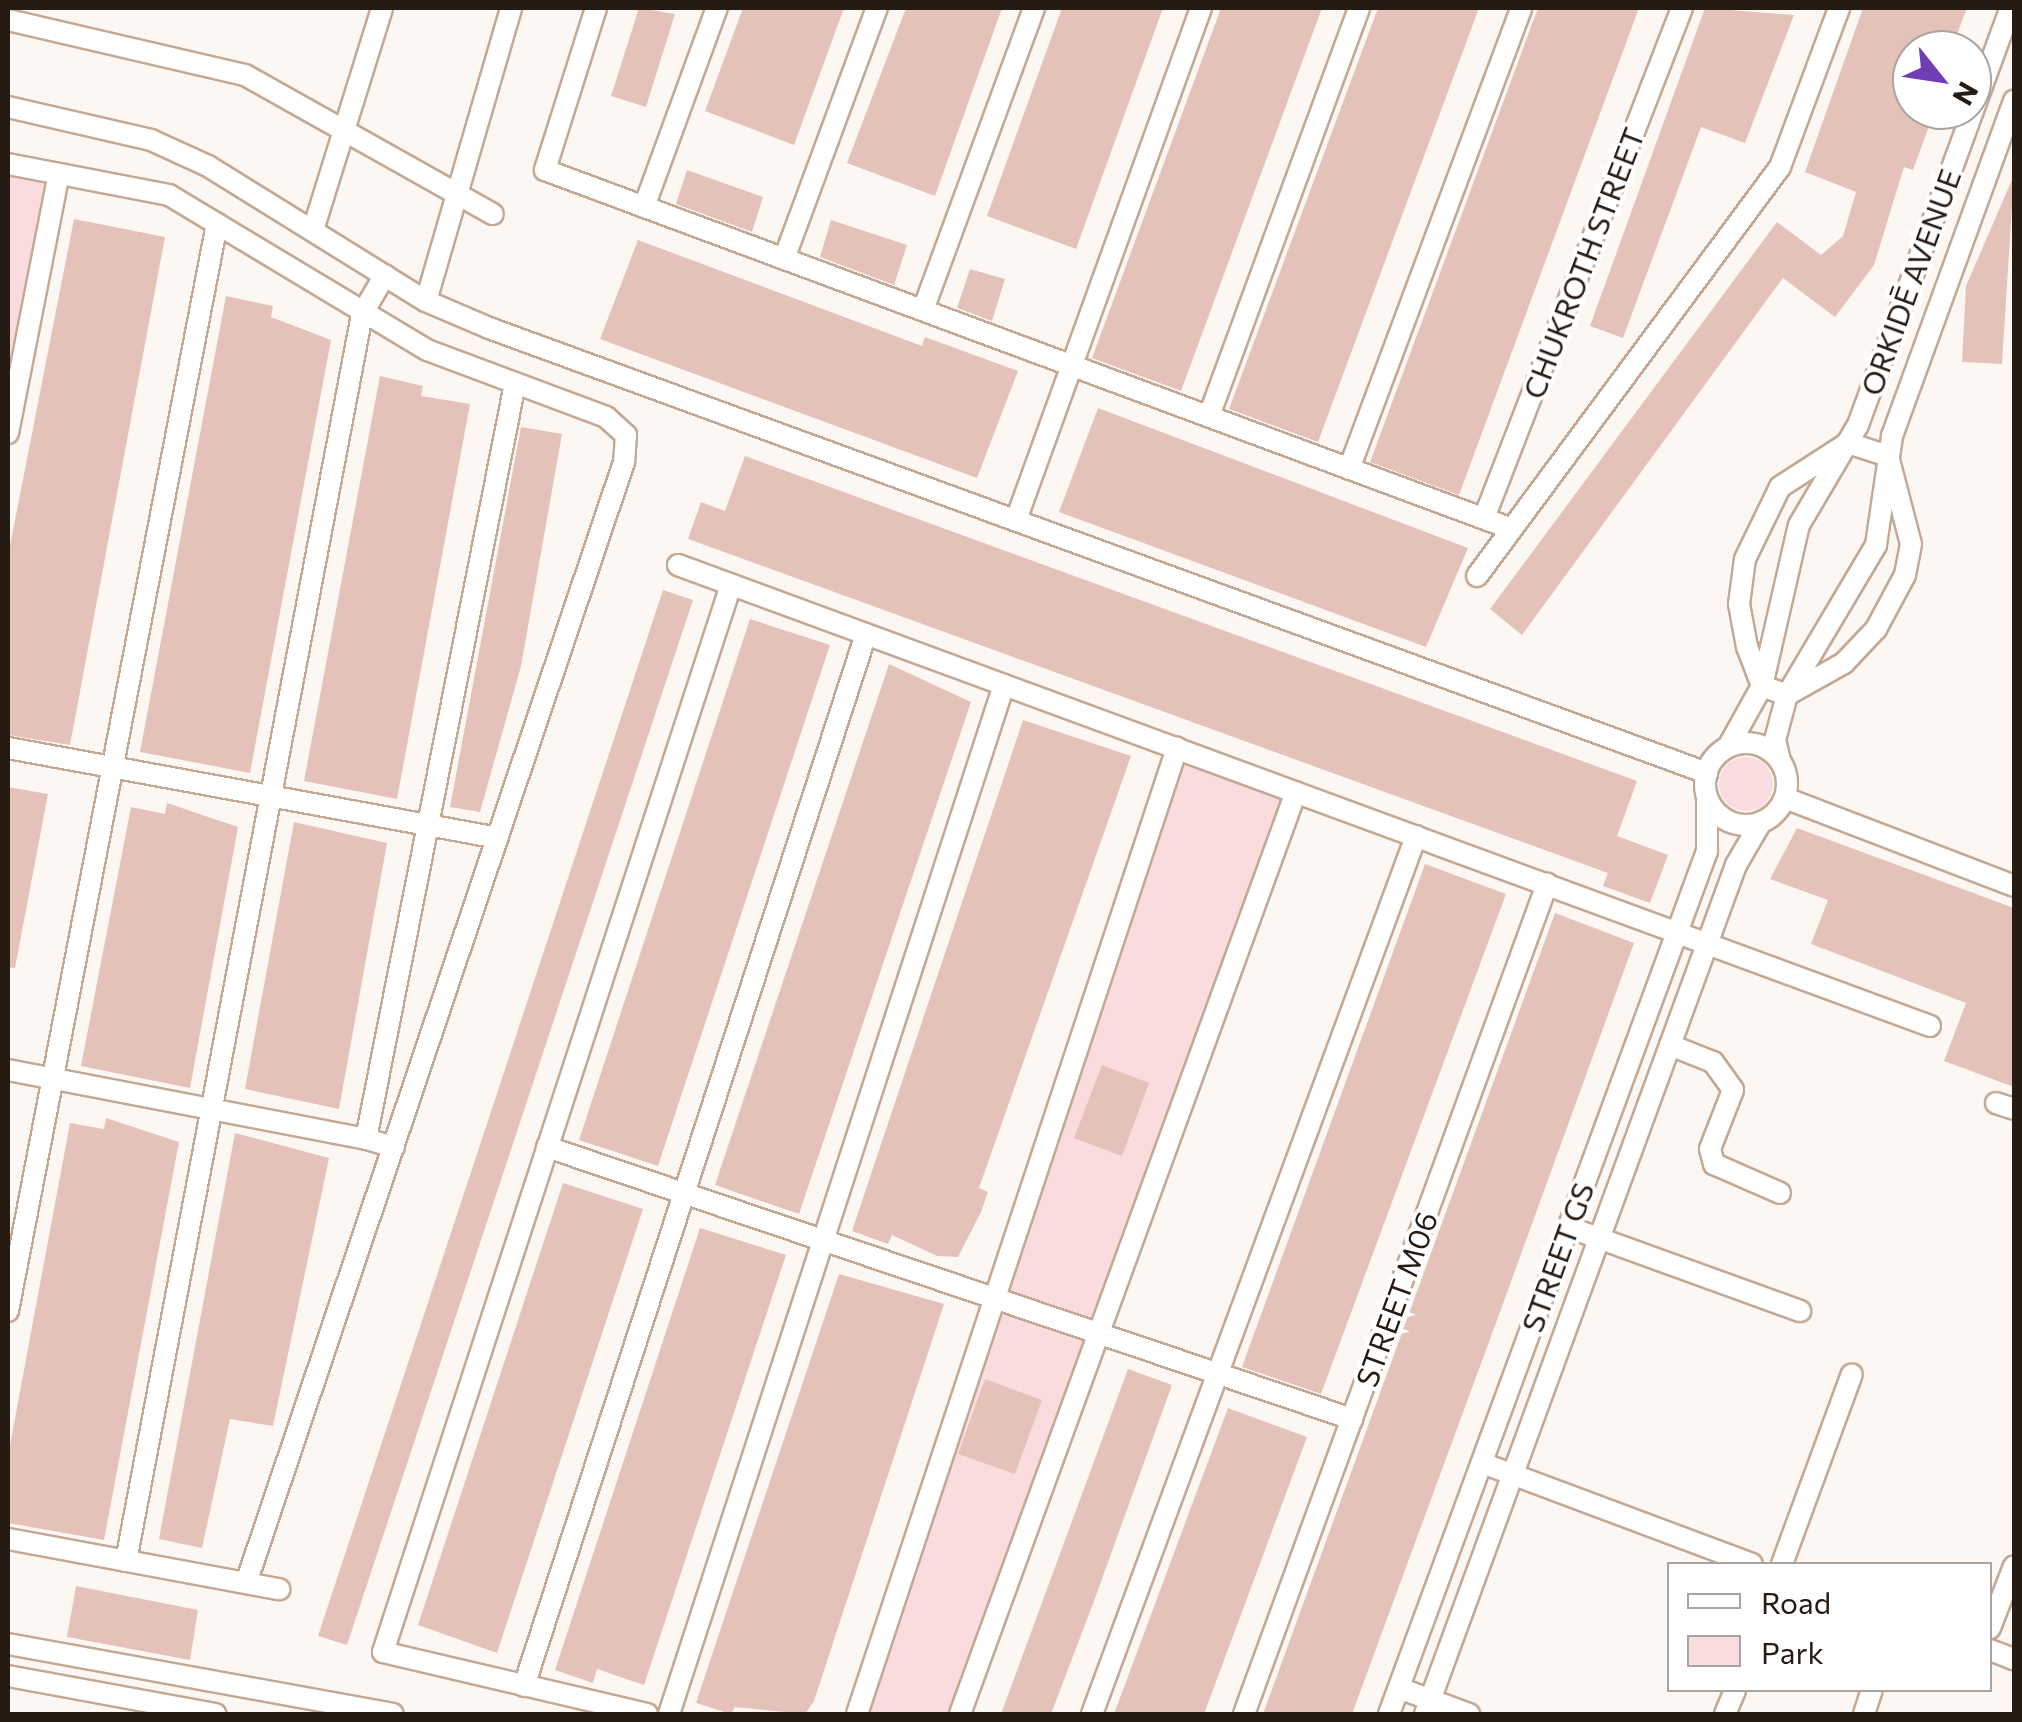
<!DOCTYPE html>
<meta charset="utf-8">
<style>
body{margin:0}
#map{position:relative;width:2022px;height:1722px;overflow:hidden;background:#fdf7f3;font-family:Commissioner,sans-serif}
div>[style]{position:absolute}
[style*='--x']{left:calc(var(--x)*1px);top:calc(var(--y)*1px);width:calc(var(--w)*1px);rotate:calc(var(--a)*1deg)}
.green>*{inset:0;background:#fadcdf}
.round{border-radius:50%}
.building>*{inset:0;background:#e5c2b9}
.roads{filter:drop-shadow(2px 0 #c3a994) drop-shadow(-2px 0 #c3a994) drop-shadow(0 2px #c3a994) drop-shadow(0 -2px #c3a994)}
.minor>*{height:20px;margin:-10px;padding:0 10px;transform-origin:10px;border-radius:10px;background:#fff}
.minor>.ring{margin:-10px;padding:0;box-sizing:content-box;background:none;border:20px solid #fff;border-radius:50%}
span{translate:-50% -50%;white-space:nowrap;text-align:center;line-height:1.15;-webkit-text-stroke:8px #fff;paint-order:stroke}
.street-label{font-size:30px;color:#251b13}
.frame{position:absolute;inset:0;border:10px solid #251b13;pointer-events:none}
.legend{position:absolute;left:1667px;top:1562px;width:325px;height:130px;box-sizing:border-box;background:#fff;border:2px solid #a8a4a1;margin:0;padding:12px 18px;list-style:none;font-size:30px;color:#251b13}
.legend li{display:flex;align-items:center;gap:20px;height:50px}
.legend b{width:50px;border:2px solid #a8a4a1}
.north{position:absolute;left:1892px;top:30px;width:100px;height:100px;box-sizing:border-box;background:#fff;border:2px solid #a8a4a1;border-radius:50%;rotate:120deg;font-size:28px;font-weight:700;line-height:40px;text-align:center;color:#251b13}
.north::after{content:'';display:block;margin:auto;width:35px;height:45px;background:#6f3eb5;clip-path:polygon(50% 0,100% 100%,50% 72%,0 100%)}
</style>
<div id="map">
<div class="green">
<div style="clip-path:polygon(8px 164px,59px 174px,8px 433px)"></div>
<div style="clip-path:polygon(1177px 748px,1296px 792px,960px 1714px,857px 1714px)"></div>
<div class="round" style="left:1719px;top:757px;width:54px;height:54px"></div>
</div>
<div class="building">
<div style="clip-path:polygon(639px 8px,675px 14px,646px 107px,611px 96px)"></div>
<div style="clip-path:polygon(743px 8px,844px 8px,794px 145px,705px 111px)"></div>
<div style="clip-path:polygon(906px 8px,1002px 8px,935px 196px,847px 163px)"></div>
<div style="clip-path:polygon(1062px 8px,1163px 8px,1076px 249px,987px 216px)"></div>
<div style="clip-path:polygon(1221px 8px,1322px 8px,1181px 391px,1092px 358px)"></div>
<div style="clip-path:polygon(1378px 8px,1479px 8px,1318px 442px,1229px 409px)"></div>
<div style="clip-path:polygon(1538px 8px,1639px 8px,1459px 495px,1370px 462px)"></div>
<div style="clip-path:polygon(1705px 8px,1794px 15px,1745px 143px,1701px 127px,1623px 338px,1590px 326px)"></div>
<div style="clip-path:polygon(1863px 8px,1967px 8px,1951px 50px,1912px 50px,1912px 110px,1935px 110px,1913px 170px,1904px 167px,1874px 265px,1835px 317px,1783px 278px,1522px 635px,1490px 609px,1777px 222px,1821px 255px,1843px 236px,1856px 192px,1805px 172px)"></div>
<div style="clip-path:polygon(687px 170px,763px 197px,752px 232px,676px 204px)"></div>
<div style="clip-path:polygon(2014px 175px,2002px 364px,1962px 362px,1966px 286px)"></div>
<div style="clip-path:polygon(74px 219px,165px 237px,70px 745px,8px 735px,8px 556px)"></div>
<div style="clip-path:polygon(831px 220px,907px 245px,894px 285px,820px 257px)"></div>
<div style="clip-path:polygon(638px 240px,922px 346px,925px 337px,1018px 371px,977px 478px,600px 339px)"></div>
<div style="clip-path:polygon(970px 269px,1005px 279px,992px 321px,957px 308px)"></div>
<div style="clip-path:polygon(226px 296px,273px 306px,271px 317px,331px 340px,250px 773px,140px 752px)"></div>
<div style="clip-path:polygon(380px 376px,423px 386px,421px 396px,470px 404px,397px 799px,304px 781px)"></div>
<div style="clip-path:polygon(1098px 408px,1468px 548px,1426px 647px,1059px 512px)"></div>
<div style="clip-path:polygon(521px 427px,562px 434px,521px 666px,480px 812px,450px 807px)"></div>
<div style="clip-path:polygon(745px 456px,1637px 781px,1617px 836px,1668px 855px,1650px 903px,1603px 886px,1608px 873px,688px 539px,701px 502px,725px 511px)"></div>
<div style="clip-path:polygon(663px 590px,693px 600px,347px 1645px,318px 1636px)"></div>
<div style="clip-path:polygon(750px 619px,830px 645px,658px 1166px,579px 1140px)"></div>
<div style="clip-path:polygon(889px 664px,971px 702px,799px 1214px,715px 1185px)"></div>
<div style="clip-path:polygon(1023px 720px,1131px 756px,979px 1188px,988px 1192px,981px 1212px,958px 1257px,937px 1256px,892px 1235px,888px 1244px,852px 1231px)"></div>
<div style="clip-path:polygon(8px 787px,48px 794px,15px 968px,8px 967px)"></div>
<div style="clip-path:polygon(167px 803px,238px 827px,190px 1088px,81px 1066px,131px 807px,165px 814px)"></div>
<div style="clip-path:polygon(294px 822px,387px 843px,339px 1109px,245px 1089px)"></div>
<div style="clip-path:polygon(1797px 828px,2014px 908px,2014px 1087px,1944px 1061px,1966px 1003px,1811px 944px,1828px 900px,1770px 879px)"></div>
<div style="clip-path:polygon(1425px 864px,1506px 894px,1321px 1394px,1242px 1367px)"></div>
<div style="clip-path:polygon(1555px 913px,1634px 943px,1500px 1312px,1352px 1714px,1263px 1714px)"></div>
<div style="clip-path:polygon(1102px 1065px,1149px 1083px,1122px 1156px,1074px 1138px)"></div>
<div style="clip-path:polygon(106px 1118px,179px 1142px,104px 1540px,8px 1523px,8px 1456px,70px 1123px,104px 1129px)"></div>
<div style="clip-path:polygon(235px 1133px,329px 1158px,273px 1426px,230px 1419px,202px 1548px,159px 1539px)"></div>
<div style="clip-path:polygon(563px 1183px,643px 1209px,497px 1653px,418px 1625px)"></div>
<div style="clip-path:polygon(700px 1228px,786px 1255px,644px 1685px,597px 1669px,593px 1683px,555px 1670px)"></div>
<div style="clip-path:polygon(839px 1274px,944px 1304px,814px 1701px,805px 1714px,735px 1707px,731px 1714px,696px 1703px)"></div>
<div style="clip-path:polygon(1128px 1369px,1172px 1385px,1094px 1601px,1051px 1714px,1001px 1714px)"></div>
<div style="clip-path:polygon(985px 1379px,1042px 1400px,1015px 1474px,958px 1454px)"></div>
<div style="clip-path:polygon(1228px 1408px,1307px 1437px,1204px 1714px,1114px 1714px)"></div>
<div style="clip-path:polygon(76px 1586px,198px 1610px,190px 1660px,67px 1637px)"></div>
</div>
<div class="roads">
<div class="minor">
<div style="--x:596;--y:8;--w:170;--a:107.5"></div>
<div style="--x:545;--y:170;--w:1031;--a:20.37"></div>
<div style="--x:8;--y:20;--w:243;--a:13.1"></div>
<div style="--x:245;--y:75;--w:284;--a:29.3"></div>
<div style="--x:8;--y:107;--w:147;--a:13"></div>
<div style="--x:151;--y:140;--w:63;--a:24.5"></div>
<div style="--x:208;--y:166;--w:256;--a:31.8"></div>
<div style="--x:426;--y:301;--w:69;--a:23.2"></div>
<div style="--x:489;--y:328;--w:1297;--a:20.07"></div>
<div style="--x:8;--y:164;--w:164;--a:10.9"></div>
<div style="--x:169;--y:195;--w:301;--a:31"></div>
<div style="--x:427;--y:350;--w:191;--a:20.5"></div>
<div style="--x:606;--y:417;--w:27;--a:42"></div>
<div style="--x:626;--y:435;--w:27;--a:94"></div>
<div style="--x:624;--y:462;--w:1183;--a:108.63"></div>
<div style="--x:644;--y:207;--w:212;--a:-69.9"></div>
<div style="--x:313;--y:230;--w:232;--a:-72.7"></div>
<div style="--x:784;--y:259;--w:268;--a:-69.7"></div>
<div style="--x:426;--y:301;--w:305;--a:-73.8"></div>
<div style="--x:923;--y:310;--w:322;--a:-69.8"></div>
<div style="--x:1209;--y:416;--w:435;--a:-69.8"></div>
<div style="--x:8;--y:433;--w:264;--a:-78.9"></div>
<div style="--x:1848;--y:443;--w:42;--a:18"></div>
<div style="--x:1888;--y:456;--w:91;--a:75.4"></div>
<div style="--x:1911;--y:544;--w:32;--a:101"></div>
<div style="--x:1905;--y:575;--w:61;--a:118.2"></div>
<div style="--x:1876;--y:629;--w:47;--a:133.3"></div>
<div style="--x:1844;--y:663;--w:65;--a:150.7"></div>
<div style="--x:1787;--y:695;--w:27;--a:-160"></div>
<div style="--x:1762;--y:686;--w:42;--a:-111"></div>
<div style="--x:1747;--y:647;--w:44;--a:-100.5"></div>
<div style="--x:1739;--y:604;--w:45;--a:-82.4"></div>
<div style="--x:1745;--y:559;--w:80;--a:-64.1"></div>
<div style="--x:1780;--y:487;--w:81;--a:-32.9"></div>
<div style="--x:1349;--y:469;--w:492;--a:-69.5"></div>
<div style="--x:1484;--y:518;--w:547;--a:-68.78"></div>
<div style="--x:1016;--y:520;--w:544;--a:-70.13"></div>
<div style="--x:678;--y:565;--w:1334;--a:20.21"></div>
<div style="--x:1477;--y:576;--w:509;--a:-53.47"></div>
<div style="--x:1780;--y:167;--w:170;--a:-69.6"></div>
<div class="ring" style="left:1705px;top:743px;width:62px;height:62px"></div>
<div style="--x:1728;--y:747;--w:70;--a:-60.9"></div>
<div style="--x:1762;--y:686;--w:165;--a:-77.1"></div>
<div style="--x:1799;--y:525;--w:116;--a:-59.5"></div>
<div style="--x:1858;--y:425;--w:444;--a:-69.9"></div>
<div style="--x:8;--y:748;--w:498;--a:10.4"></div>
<div style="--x:1780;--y:761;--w:22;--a:-103"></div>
<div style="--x:1775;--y:740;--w:47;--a:-75.1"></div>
<div style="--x:1787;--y:695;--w:174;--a:-59.3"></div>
<div style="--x:1876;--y:545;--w:110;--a:-81.6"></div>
<div style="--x:1892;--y:436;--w:357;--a:-70"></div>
<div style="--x:1785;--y:798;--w:245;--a:21"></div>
<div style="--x:1670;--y:1045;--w:46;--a:21.6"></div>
<div style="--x:1713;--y:1062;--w:34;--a:54"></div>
<div style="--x:1733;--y:1090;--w:63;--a:111.3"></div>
<div style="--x:1710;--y:1149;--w:16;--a:75"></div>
<div style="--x:1714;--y:1164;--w:72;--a:23.7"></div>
<div style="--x:8;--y:1070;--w:365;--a:10.9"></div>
<div style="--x:1996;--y:1103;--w:19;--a:18"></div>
<div style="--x:394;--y:1147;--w:29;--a:-164"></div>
<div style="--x:366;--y:1139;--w:770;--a:-78.84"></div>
<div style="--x:547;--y:1147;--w:850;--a:18.67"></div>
<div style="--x:1568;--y:1227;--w:247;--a:19.9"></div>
<div style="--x:8;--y:1311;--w:1107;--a:-79.12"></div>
<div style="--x:1482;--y:1463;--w:288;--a:20.5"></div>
<div style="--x:8;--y:1539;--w:276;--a:10.5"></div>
<div style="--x:126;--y:1561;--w:1269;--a:-79.28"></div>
<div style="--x:362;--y:314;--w:45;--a:-59.5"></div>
<div style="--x:1782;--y:1564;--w:202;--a:-69.8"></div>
<div style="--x:1990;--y:1628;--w:66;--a:-68.8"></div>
<div style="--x:8;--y:1644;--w:391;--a:10.3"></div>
<div style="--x:1990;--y:1650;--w:26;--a:21"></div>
<div style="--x:8;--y:1676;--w:211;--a:10.4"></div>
<div style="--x:524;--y:1686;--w:1106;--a:-71.99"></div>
<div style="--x:1399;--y:1688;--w:75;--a:20.4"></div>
<div style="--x:647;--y:1714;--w:271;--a:-166.8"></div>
<div style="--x:383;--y:1652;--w:1122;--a:-71.94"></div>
<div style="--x:669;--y:1714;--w:1082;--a:-71.97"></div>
<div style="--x:857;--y:1714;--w:1018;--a:-71.67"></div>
<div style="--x:960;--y:1714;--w:981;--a:-69.98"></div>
<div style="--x:1092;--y:1714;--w:936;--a:-69.74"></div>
<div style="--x:1244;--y:1714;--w:884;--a:-69.94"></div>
<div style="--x:1389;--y:1714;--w:920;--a:-69.77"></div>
<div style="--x:1707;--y:851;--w:54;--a:-90"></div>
<div style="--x:1425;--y:1714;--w:904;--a:-69.88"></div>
<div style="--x:1736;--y:865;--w:50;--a:-59.8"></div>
<div style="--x:1725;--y:1714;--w:26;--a:-67"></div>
<div style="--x:1864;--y:1714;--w:25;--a:-72"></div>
</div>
</div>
<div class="street-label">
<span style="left:1583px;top:263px;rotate:-69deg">CHUKROTH STREET</span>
<span style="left:1910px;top:282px;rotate:-70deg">ORKIDĒ AVENUE</span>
<span style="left:1557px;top:1257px;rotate:-70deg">STREET GS</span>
<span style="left:1396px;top:1299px;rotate:-70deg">STREET M06</span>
</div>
<div class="frame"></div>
<ul class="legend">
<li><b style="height:12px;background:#fff"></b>Road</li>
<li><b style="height:28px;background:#fadcdf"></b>Park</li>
</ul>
<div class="north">N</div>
</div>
